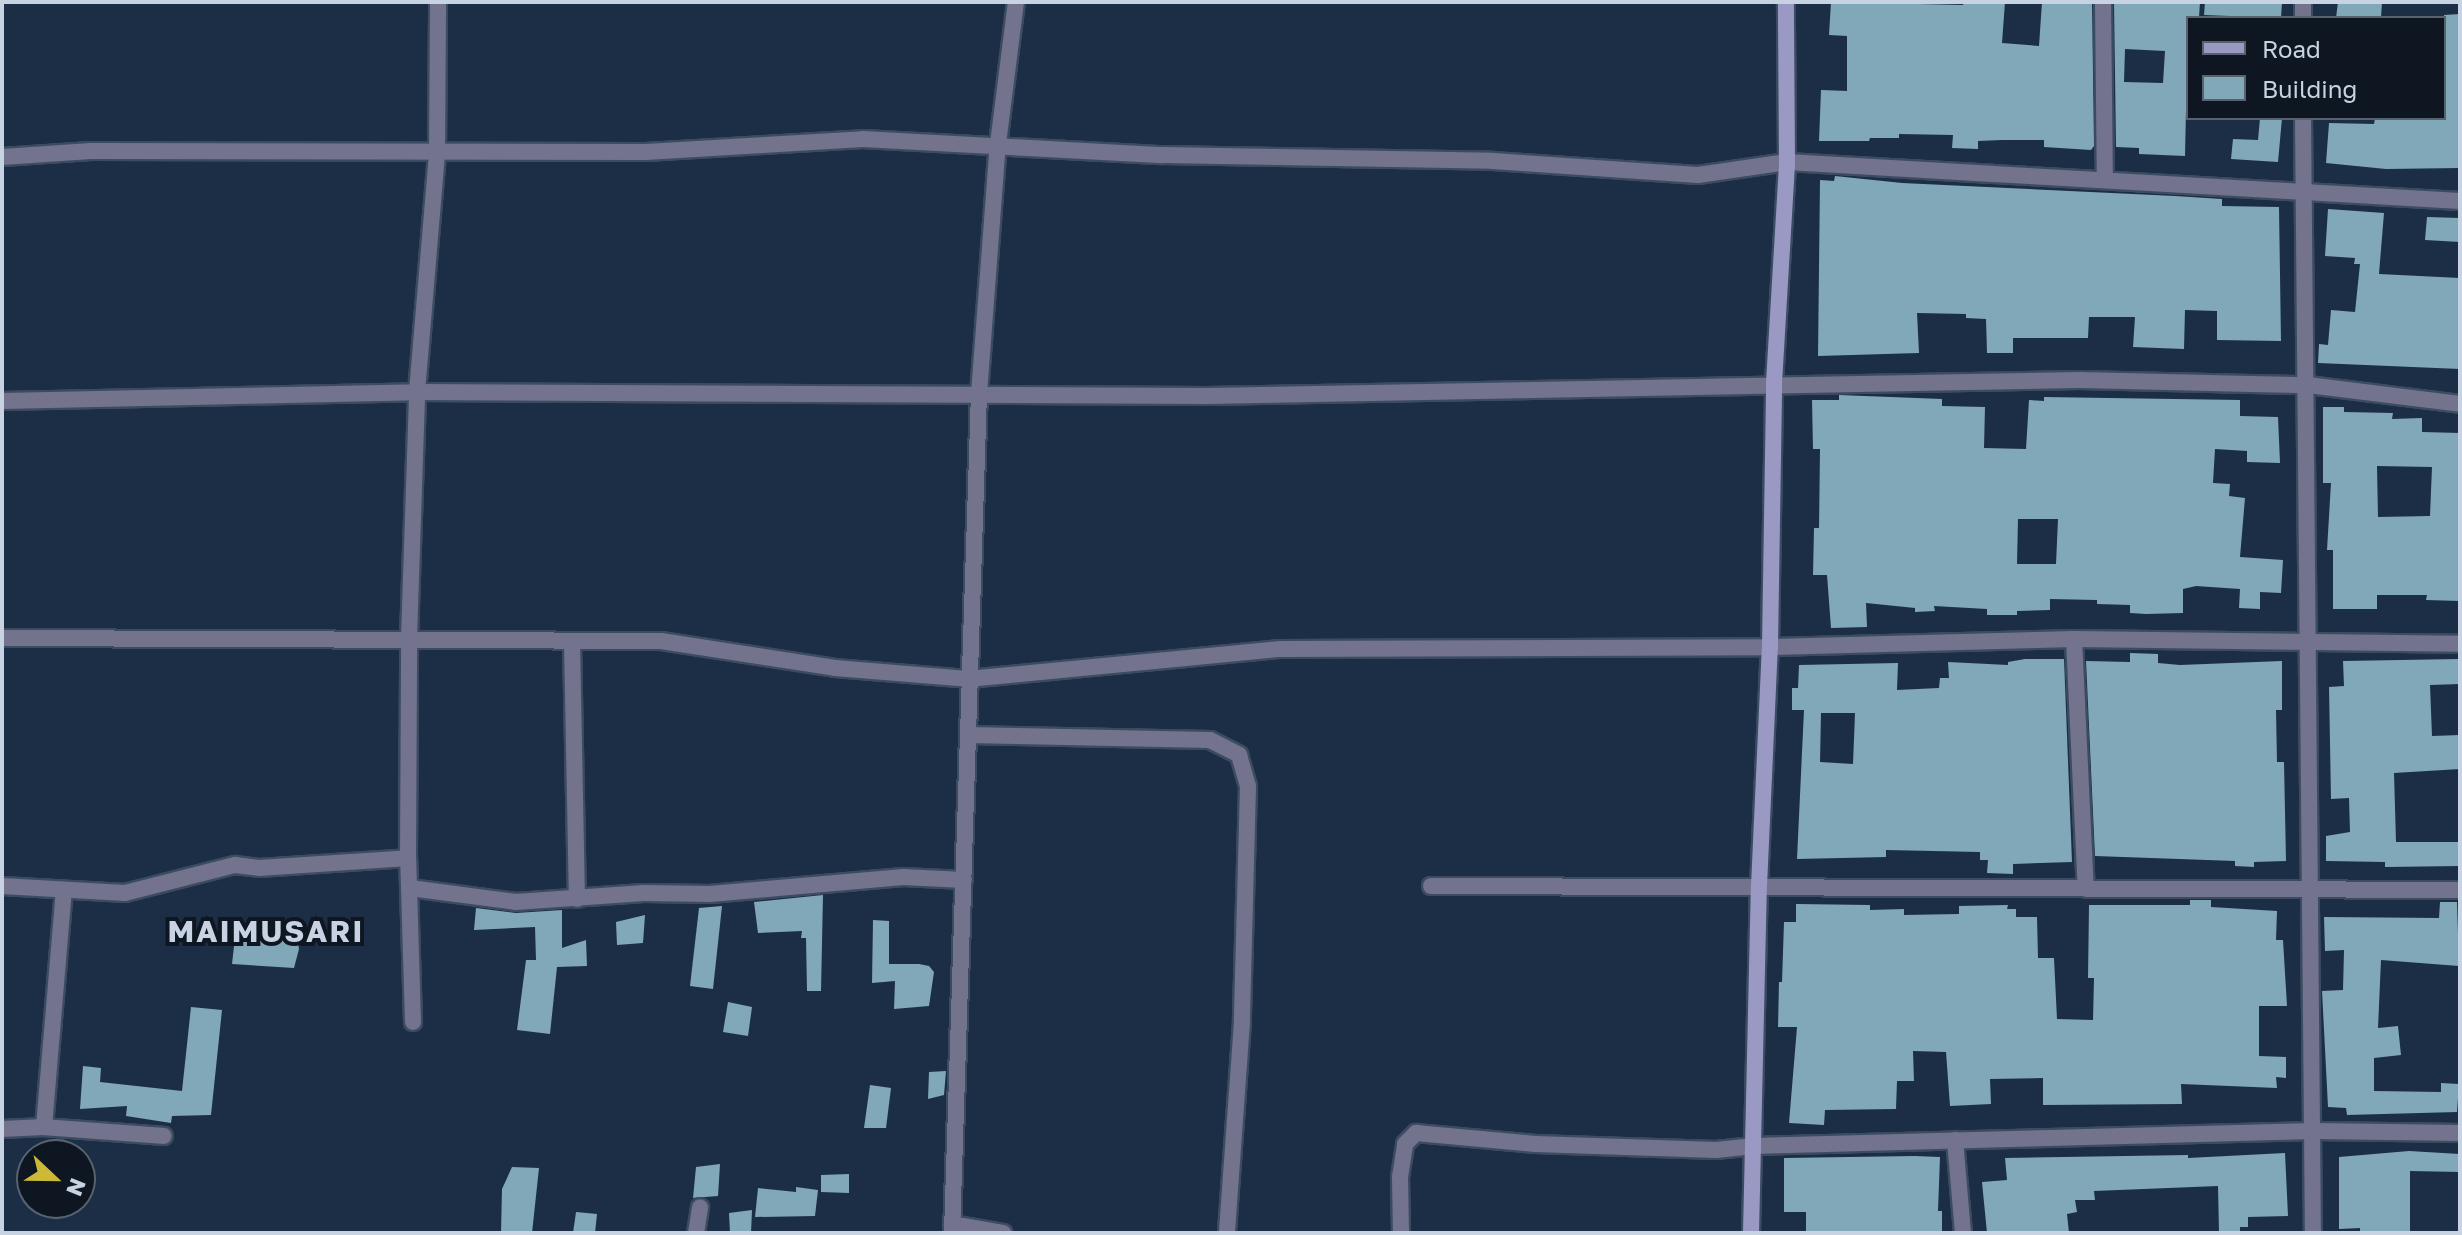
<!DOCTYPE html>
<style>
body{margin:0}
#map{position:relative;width:2462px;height:1235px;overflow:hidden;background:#1c2e45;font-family:"Golos Text",sans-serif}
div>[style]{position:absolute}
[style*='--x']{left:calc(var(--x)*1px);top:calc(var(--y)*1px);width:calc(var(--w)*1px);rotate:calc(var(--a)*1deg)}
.building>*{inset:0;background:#80a8b8}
.roads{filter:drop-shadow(2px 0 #3b4c61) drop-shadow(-2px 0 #3b4c61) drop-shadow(0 2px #3b4c61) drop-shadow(0 -2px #3b4c61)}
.street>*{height:16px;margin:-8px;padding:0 8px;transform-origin:8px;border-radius:8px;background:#73738d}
.secondary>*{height:16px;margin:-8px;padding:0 8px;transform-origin:8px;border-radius:8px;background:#9a99c4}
span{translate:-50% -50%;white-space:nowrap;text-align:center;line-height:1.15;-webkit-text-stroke:8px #0e1621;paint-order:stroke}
.district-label{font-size:30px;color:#c7d3e2;font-weight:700;letter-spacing:2px}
.frame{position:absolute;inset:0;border:4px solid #c7d3e2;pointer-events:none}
.legend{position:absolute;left:2186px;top:16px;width:260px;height:104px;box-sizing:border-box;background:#0e1621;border:2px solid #58626e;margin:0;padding:10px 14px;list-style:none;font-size:24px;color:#c7d3e2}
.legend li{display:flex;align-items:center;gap:16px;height:40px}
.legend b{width:40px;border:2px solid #58626e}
.north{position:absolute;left:16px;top:1139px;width:80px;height:80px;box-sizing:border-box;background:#0e1621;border:2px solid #58626e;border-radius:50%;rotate:112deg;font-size:22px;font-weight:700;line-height:32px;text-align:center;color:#c7d3e2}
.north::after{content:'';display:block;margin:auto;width:28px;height:36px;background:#cdb938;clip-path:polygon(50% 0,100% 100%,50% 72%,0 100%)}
</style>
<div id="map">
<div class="building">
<div style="clip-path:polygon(1831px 2px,1963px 5px,1964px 2px,2005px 2px,2002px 43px,2039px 46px,2042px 2px,2092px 2px,2094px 146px,2091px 150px,2044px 147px,2044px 140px,2002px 140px,1978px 141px,1978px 149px,1952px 148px,1953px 135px,1899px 134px,1899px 138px,1870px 138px,1869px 141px,1819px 141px,1821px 90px,1847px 91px,1847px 36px,1829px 35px)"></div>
<div style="clip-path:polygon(evenodd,2114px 2px,2200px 2px,2199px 18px,2188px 18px,2185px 156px,2139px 154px,2139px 148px,2116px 147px,2114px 2px,2125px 49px,2165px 51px,2163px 83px,2124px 82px,2125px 49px)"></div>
<div style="clip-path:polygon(2205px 2px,2282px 2px,2281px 18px,2204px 15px)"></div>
<div style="clip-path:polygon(2338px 2px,2382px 2px,2381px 18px,2336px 18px)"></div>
<div style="clip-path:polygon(2460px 14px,2460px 168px,2386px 169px,2326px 163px,2329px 123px,2374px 124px,2375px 118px,2444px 118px,2444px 15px)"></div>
<div style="clip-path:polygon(2260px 118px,2282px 118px,2278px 162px,2231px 159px,2233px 139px,2258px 140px)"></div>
<div style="clip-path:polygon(1835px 176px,1902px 183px,2175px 196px,2222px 199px,2222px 206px,2279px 207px,2281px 341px,2217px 340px,2217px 311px,2185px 310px,2184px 349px,2133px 347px,2135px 317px,2089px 317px,2088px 338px,2013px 338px,2013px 353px,1987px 353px,1986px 319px,1966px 318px,1966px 314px,1917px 313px,1919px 353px,1818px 356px,1820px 180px,1834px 181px)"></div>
<div style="clip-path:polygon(2328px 209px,2384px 213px,2379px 274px,2460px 278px,2460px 369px,2318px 363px,2319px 344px,2328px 345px,2331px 310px,2355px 312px,2360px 264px,2354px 264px,2355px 258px,2325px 256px)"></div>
<div style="clip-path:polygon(2427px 217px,2460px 218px,2460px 242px,2425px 240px)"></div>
<div style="clip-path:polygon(evenodd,1839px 395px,1942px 399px,1942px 406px,1985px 407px,1984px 448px,2026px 449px,2029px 400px,2044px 401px,2044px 397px,2240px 400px,2240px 416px,2278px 417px,2280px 463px,2247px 462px,2247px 451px,2215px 449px,2213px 483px,2230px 484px,2229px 496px,2245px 498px,2240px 557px,2283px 560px,2281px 593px,2260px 592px,2260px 609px,2239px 608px,2240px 589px,2196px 586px,2183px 589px,2183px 613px,2146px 614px,2130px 613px,2130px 605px,2097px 604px,2097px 600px,2050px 599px,2050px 610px,2017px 611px,2017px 615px,1987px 615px,1987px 609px,1934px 606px,1935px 611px,1915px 612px,1915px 608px,1866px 603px,1867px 627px,1831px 628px,1827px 575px,1813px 575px,1814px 528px,1819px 528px,1820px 449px,1813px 449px,1812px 400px,1839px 400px,1839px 395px,2018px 519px,2058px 519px,2056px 564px,2017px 564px,2018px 519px)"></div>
<div style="clip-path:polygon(evenodd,2323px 407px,2344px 407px,2344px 412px,2393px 413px,2392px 419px,2422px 418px,2422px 432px,2460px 433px,2460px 601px,2426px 600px,2427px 595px,2377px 595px,2377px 609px,2333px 609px,2333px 550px,2327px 550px,2331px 483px,2323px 483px,2323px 407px,2377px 466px,2432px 467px,2430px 516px,2378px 517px,2377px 466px)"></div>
<div style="clip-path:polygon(2130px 653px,2158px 654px,2158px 663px,2180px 665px,2282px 661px,2282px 710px,2276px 710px,2277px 762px,2284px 762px,2286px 861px,2254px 862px,2254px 867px,2235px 866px,2235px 861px,2095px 856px,2086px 661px,2130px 662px)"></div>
<div style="clip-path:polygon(evenodd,2025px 659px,2064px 659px,2072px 862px,2013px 864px,2013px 874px,1987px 873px,1988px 860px,1980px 860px,1980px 852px,1886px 850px,1886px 857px,1797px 859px,1804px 710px,1792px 710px,1792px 688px,1798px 688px,1799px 665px,1898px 663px,1897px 690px,1939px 688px,1940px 678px,1949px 678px,1948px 662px,2008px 665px,2008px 662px,2025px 659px,1821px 713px,1855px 713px,1853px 764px,1820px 762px,1821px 713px)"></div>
<div style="clip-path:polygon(2459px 659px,2460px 684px,2430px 685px,2432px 736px,2460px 735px,2460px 769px,2394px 773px,2396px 842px,2460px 842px,2460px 866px,2385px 867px,2385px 862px,2326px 861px,2326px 836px,2350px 832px,2349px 798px,2331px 799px,2329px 687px,2344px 686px,2343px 661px)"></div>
<div style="clip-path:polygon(823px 895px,821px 991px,807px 991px,806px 938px,801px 938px,802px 931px,758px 933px,754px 902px)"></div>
<div style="clip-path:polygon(2190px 900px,2211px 900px,2211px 907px,2277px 911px,2276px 940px,2283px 940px,2287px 1006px,2259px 1006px,2259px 1056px,2286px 1057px,2286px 1078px,2276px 1077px,2277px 1088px,2181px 1084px,2182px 1104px,2043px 1105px,2043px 1078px,1990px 1079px,1991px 1104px,1950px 1106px,1946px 1052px,1913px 1051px,1914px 1081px,1897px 1081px,1896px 1109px,1825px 1110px,1824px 1125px,1789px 1123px,1797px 1027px,1778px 1027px,1779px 982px,1782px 982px,1784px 922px,1796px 922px,1796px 904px,1870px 905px,1870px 910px,1904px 909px,1904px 915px,1959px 914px,1959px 906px,2008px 905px,2007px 909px,2016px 909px,2016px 917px,2037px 917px,2038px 958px,2054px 958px,2057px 1019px,2093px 1020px,2094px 978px,2088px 978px,2089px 905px,2190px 905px)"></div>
<div style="clip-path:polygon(2440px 902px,2457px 902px,2459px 966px,2381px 960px,2378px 1028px,2398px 1026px,2401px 1055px,2374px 1058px,2374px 1091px,2441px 1092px,2441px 1083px,2459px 1084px,2457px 1112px,2347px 1115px,2346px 1108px,2328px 1107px,2322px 991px,2343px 990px,2344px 950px,2325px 951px,2324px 917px,2439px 918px)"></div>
<div style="clip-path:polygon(722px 906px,713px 989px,690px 986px,699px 908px)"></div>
<div style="clip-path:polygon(476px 908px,516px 913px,562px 910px,562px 948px,586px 940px,587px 966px,557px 967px,550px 1034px,517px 1030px,526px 960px,536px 960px,535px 927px,474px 930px)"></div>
<div style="clip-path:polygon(645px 915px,643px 943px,617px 945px,616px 922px)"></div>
<div style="clip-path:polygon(873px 920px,889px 921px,889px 964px,919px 964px,929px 966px,934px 972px,929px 1006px,894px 1009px,895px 981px,872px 983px)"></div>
<div style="clip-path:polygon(236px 929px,297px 937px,299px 949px,294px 968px,232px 964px)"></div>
<div style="clip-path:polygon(728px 1002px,752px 1007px,748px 1036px,723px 1032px)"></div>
<div style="clip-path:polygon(191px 1007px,222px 1010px,211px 1115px,172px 1116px,171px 1123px,126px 1116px,127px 1106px,80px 1109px,83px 1066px,101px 1068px,100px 1082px,182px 1091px)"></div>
<div style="clip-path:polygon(946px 1071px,944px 1095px,928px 1099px,929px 1072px)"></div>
<div style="clip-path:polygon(870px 1085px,891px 1088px,886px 1128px,864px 1128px)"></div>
<div style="clip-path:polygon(2409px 1151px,2460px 1154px,2460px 1172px,2410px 1171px,2410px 1233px,2360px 1233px,2360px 1228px,2339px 1229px,2339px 1157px)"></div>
<div style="clip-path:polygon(2285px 1153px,2288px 1216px,2248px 1217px,2248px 1227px,2240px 1227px,2240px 1233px,2219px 1233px,2218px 1186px,2094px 1191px,2095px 1200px,2075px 1200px,2077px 1212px,2067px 1214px,2069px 1233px,1987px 1233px,1982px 1182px,2007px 1180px,2005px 1158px,2188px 1155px,2188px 1158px)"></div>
<div style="clip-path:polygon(1915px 1156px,1940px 1157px,1938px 1211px,1942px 1211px,1942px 1233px,1806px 1233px,1806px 1212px,1784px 1212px,1784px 1158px)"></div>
<div style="clip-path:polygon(720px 1164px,718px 1196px,693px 1198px,696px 1167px)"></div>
<div style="clip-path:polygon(512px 1167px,539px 1168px,532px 1233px,501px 1233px,502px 1189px)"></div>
<div style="clip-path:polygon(849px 1174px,849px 1193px,821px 1192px,821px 1175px)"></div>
<div style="clip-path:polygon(796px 1187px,818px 1190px,815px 1216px,755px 1217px,758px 1188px,796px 1192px)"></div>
<div style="clip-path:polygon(752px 1210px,751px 1233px,730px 1233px,729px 1213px)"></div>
<div style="clip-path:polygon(576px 1212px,597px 1214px,595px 1233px,573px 1233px)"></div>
</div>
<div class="roads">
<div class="street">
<div style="--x:2103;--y:2;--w:178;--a:89.4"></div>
<div style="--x:2303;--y:18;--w:16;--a:-90"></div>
<div style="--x:2303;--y:118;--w:1115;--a:89.49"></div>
<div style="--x:2;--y:157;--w:89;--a:-3.9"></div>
<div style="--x:91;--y:151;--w:555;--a:0.1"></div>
<div style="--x:646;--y:152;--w:217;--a:-3.4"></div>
<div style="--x:863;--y:139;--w:300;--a:3.1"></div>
<div style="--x:1163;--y:155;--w:330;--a:1"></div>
<div style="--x:1493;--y:161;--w:205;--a:3.9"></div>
<div style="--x:1698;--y:175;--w:90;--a:-8.3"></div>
<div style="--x:1787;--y:162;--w:674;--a:3.32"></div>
<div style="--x:2;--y:401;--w:415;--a:-1.2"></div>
<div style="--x:417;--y:392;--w:790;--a:0.29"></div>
<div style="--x:1207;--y:396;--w:873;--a:-1.05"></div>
<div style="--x:2080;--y:380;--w:228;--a:1.3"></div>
<div style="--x:2308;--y:385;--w:153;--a:7.1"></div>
<div style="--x:2;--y:638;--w:659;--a:0.26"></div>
<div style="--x:661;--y:641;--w:176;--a:8.8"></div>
<div style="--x:835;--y:668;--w:133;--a:4.7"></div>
<div style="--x:968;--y:679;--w:314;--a:-5.5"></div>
<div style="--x:1281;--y:649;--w:489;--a:-0.2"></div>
<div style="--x:1770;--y:647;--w:304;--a:-1.5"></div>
<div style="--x:2074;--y:639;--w:386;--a:0.7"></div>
<div style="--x:2074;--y:639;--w:250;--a:87.3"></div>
<div style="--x:572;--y:642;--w:257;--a:88.9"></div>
<div style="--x:968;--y:735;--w:242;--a:1.2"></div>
<div style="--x:1210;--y:740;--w:33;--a:27"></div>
<div style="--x:1239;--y:755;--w:32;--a:74"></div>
<div style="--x:1248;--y:786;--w:236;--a:91.5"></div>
<div style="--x:1242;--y:1022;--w:212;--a:94.1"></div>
<div style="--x:2;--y:886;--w:123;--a:3.3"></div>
<div style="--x:125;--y:893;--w:114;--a:-14.3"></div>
<div style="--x:235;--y:865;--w:24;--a:7"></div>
<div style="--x:259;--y:868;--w:149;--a:-3.8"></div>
<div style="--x:1431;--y:886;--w:1029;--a:0.22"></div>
<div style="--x:410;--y:888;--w:107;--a:7.5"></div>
<div style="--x:516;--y:902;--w:128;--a:-4"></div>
<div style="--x:644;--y:893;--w:66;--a:0.9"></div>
<div style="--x:710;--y:894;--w:194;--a:-5"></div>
<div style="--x:903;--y:877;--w:61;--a:2.8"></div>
<div style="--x:413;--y:1022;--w:164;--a:-91.7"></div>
<div style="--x:408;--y:858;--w:220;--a:-89.7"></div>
<div style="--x:409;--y:638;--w:246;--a:-88.1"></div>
<div style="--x:417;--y:392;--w:239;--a:-85.2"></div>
<div style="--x:437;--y:154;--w:152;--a:-89.6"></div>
<div style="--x:44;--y:1127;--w:238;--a:-85.2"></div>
<div style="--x:2;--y:1129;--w:42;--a:-2.7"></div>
<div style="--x:44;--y:1127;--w:120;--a:4.3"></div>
<div style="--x:1955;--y:1140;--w:93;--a:85.1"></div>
<div style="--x:952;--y:1224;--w:52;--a:10"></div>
<div style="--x:696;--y:1233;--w:26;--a:-81"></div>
<div style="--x:952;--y:1233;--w:839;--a:-88.16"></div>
<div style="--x:979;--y:394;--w:251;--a:-85.7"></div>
<div style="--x:998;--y:144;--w:143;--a:-82.8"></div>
<div style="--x:1401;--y:1233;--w:56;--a:-91"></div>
<div style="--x:1400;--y:1177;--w:33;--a:-81"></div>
<div style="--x:1405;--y:1144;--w:16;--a:-45"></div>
<div style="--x:1416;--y:1133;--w:120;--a:5.3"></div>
<div style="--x:1535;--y:1144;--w:181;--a:1.9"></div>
<div style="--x:1716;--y:1150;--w:36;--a:-6"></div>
<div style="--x:1752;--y:1146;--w:561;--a:-1.53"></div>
<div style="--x:2313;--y:1131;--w:147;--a:0.8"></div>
</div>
<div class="secondary">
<div style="--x:1751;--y:1233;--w:347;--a:-88.7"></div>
<div style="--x:1759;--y:886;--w:239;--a:-87.4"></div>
<div style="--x:1770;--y:647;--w:264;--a:-89.1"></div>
<div style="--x:1774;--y:383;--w:221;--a:-86.6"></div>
<div style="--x:1787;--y:162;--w:160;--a:-90.4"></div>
</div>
</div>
<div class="district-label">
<span style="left:266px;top:931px">MAIMUSARI</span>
</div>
<div class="frame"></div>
<ul class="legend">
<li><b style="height:10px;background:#9a99c4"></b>Road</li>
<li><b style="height:22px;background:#80a8b8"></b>Building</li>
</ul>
<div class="north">N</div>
</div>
